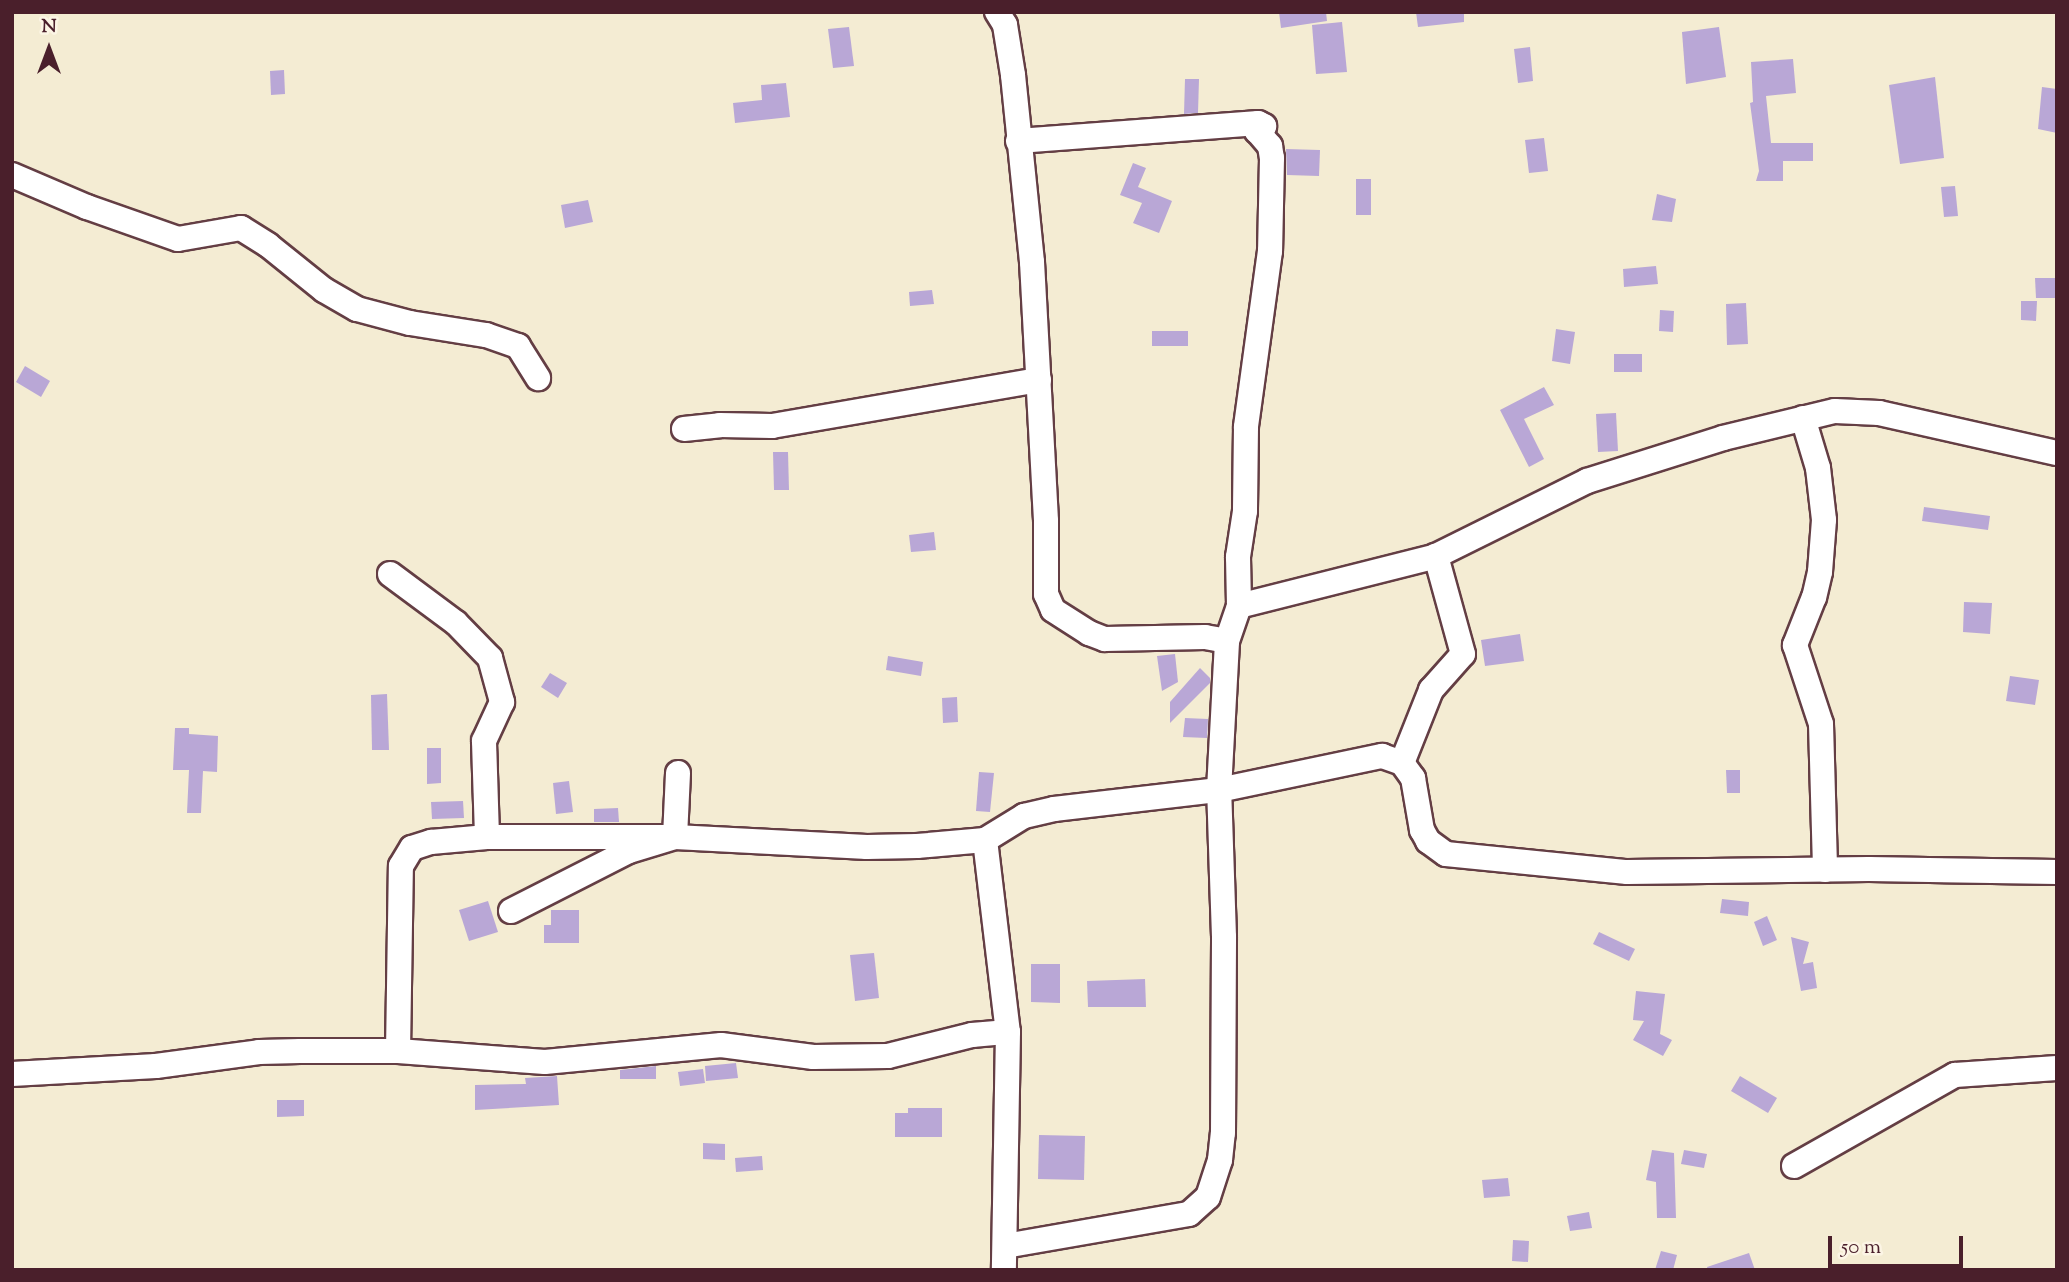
<!DOCTYPE html>
<style>
body{margin:0}
#map{position:relative;width:2069px;height:1282px;overflow:hidden;background:#f4ecd3;font-family:"Sorts Mill Goudy",serif}
div>[style]{position:absolute}
[style*='--x']{left:calc(var(--x)*1px);top:calc(var(--y)*1px);width:calc(var(--w)*1px);rotate:calc(var(--a)*1deg)}
.building>*{inset:0;background:#b9a7d6}
.roads{filter:drop-shadow(2px 0 #643e44) drop-shadow(-2px 0 #643e44) drop-shadow(0 2px #643e44) drop-shadow(0 -2px #643e44)}
.minor>*{height:24px;margin:-12px;padding:0 12px;transform-origin:12px;border-radius:12px;background:#fff}
span{translate:-50% -50%;white-space:nowrap;text-align:center;line-height:1.15;-webkit-text-stroke:5px #fcf5e5;paint-order:stroke}
.frame{position:absolute;inset:0;border:14px solid #4a1f2b;pointer-events:none}
.north{position:absolute;left:14px;top:14px;width:70px;height:70px;-webkit-text-stroke:5px #fcf5e5;paint-order:stroke;rotate:0deg;font-size:19px;font-weight:700;line-height:28px;text-align:center;color:#4a1f2b}
.north::after{content:'';display:block;margin:auto;width:24px;height:32px;background:#4a1f2b;clip-path:polygon(50% 0,100% 100%,50% 72%,0 100%)}
.scale{position:absolute;left:1828px;top:1236px;width:135px;height:32px;box-sizing:border-box;border:4px solid #4a1f2b;border-top:0;padding-left:9px;font-size:21px;line-height:24px;white-space:nowrap;color:#4a1f2b;-webkit-text-stroke:5px #fcf5e5;paint-order:stroke}
</style>
<div id="map">
<div class="building">
<div style="clip-path:polygon(1279px 12px,1326px 12px,1327px 21px,1281px 28px)"></div>
<div style="clip-path:polygon(1416px 12px,1464px 12px,1464px 22px,1418px 27px)"></div>
<div style="clip-path:polygon(1342px 22px,1347px 72px,1316px 74px,1312px 25px)"></div>
<div style="clip-path:polygon(849px 27px,854px 66px,833px 68px,828px 29px)"></div>
<div style="clip-path:polygon(1719px 27px,1726px 77px,1686px 84px,1682px 32px)"></div>
<div style="clip-path:polygon(1530px 47px,1533px 81px,1518px 83px,1514px 49px)"></div>
<div style="clip-path:polygon(1793px 59px,1796px 93px,1766px 96px,1771px 143px,1813px 143px,1813px 161px,1783px 161px,1783px 181px,1756px 181px,1759px 171px,1750px 103px,1753px 102px,1751px 62px)"></div>
<div style="clip-path:polygon(284px 70px,285px 94px,271px 95px,270px 71px)"></div>
<div style="clip-path:polygon(1935px 77px,1944px 158px,1900px 164px,1889px 85px)"></div>
<div style="clip-path:polygon(1185px 79px,1199px 79px,1198px 113px,1184px 114px)"></div>
<div style="clip-path:polygon(786px 83px,790px 117px,735px 123px,733px 103px,762px 100px,761px 85px)"></div>
<div style="clip-path:polygon(2042px 87px,2057px 89px,2057px 133px,2038px 129px)"></div>
<div style="clip-path:polygon(1544px 138px,1548px 171px,1529px 173px,1525px 140px)"></div>
<div style="clip-path:polygon(1286px 149px,1320px 150px,1319px 176px,1287px 175px)"></div>
<div style="clip-path:polygon(1133px 163px,1146px 168px,1138px 187px,1172px 201px,1159px 233px,1133px 223px,1142px 203px,1120px 195px)"></div>
<div style="clip-path:polygon(1356px 179px,1371px 179px,1371px 215px,1356px 215px)"></div>
<div style="clip-path:polygon(1955px 186px,1958px 216px,1944px 217px,1941px 187px)"></div>
<div style="clip-path:polygon(1657px 194px,1676px 199px,1672px 222px,1652px 220px)"></div>
<div style="clip-path:polygon(588px 200px,593px 222px,565px 228px,561px 205px)"></div>
<div style="clip-path:polygon(1656px 266px,1658px 284px,1624px 287px,1623px 269px)"></div>
<div style="clip-path:polygon(2035px 278px,2057px 278px,2057px 298px,2036px 298px)"></div>
<div style="clip-path:polygon(932px 290px,934px 304px,910px 306px,909px 292px)"></div>
<div style="clip-path:polygon(2021px 301px,2037px 301px,2036px 321px,2021px 320px)"></div>
<div style="clip-path:polygon(1746px 303px,1748px 344px,1727px 345px,1726px 304px)"></div>
<div style="clip-path:polygon(1660px 310px,1674px 311px,1673px 332px,1659px 331px)"></div>
<div style="clip-path:polygon(1556px 329px,1575px 332px,1570px 364px,1552px 361px)"></div>
<div style="clip-path:polygon(1152px 331px,1188px 331px,1188px 346px,1152px 346px)"></div>
<div style="clip-path:polygon(1614px 354px,1642px 354px,1642px 372px,1614px 372px)"></div>
<div style="clip-path:polygon(25px 366px,50px 381px,41px 397px,16px 382px)"></div>
<div style="clip-path:polygon(1544px 387px,1554px 405px,1524px 419px,1544px 459px,1529px 467px,1500px 410px)"></div>
<div style="clip-path:polygon(1616px 413px,1618px 451px,1598px 452px,1596px 414px)"></div>
<div style="clip-path:polygon(773px 452px,788px 452px,789px 490px,774px 490px)"></div>
<div style="clip-path:polygon(1924px 507px,1990px 516px,1988px 530px,1922px 521px)"></div>
<div style="clip-path:polygon(934px 532px,936px 550px,911px 552px,909px 535px)"></div>
<div style="clip-path:polygon(1964px 602px,1992px 603px,1990px 634px,1963px 632px)"></div>
<div style="clip-path:polygon(1520px 634px,1524px 661px,1485px 666px,1481px 640px)"></div>
<div style="clip-path:polygon(1175px 654px,1178px 682px,1162px 691px,1157px 656px)"></div>
<div style="clip-path:polygon(888px 656px,923px 662px,921px 676px,886px 670px)"></div>
<div style="clip-path:polygon(1200px 668px,1210px 678px,1210px 683px,1170px 723px,1170px 702px)"></div>
<div style="clip-path:polygon(550px 673px,567px 683px,558px 698px,541px 687px)"></div>
<div style="clip-path:polygon(2010px 676px,2039px 680px,2035px 705px,2006px 701px)"></div>
<div style="clip-path:polygon(387px 694px,389px 750px,372px 750px,371px 695px)"></div>
<div style="clip-path:polygon(957px 697px,958px 722px,943px 723px,942px 698px)"></div>
<div style="clip-path:polygon(1185px 718px,1208px 719px,1207px 738px,1183px 737px)"></div>
<div style="clip-path:polygon(175px 728px,189px 728px,189px 734px,218px 736px,217px 772px,203px 771px,201px 813px,187px 813px,189px 770px,173px 770px)"></div>
<div style="clip-path:polygon(427px 748px,441px 748px,441px 783px,427px 784px)"></div>
<div style="clip-path:polygon(1726px 770px,1740px 770px,1740px 793px,1727px 793px)"></div>
<div style="clip-path:polygon(979px 772px,994px 773px,990px 812px,976px 811px)"></div>
<div style="clip-path:polygon(569px 781px,573px 812px,556px 814px,553px 783px)"></div>
<div style="clip-path:polygon(463px 801px,464px 818px,432px 819px,431px 802px)"></div>
<div style="clip-path:polygon(618px 808px,619px 822px,594px 822px,594px 809px)"></div>
<div style="clip-path:polygon(1722px 899px,1749px 902px,1748px 916px,1720px 913px)"></div>
<div style="clip-path:polygon(488px 901px,498px 932px,469px 941px,459px 910px)"></div>
<div style="clip-path:polygon(551px 910px,579px 910px,579px 943px,544px 943px,544px 925px,551px 925px)"></div>
<div style="clip-path:polygon(1767px 916px,1777px 940px,1763px 946px,1754px 922px)"></div>
<div style="clip-path:polygon(1599px 932px,1635px 949px,1629px 961px,1593px 944px)"></div>
<div style="clip-path:polygon(1791px 937px,1809px 942px,1803px 964px,1813px 962px,1817px 988px,1801px 991px)"></div>
<div style="clip-path:polygon(874px 953px,879px 998px,855px 1001px,850px 955px)"></div>
<div style="clip-path:polygon(1031px 964px,1060px 964px,1060px 1003px,1031px 1002px)"></div>
<div style="clip-path:polygon(1145px 979px,1146px 1007px,1088px 1007px,1087px 981px)"></div>
<div style="clip-path:polygon(1636px 991px,1665px 994px,1660px 1034px,1672px 1040px,1663px 1056px,1633px 1040px,1644px 1021px,1633px 1020px)"></div>
<div style="clip-path:polygon(736px 1063px,738px 1078px,706px 1081px,705px 1066px)"></div>
<div style="clip-path:polygon(656px 1066px,656px 1079px,620px 1079px,620px 1070px)"></div>
<div style="clip-path:polygon(703px 1069px,705px 1083px,680px 1086px,678px 1072px)"></div>
<div style="clip-path:polygon(557px 1076px,559px 1105px,475px 1110px,475px 1085px,526px 1084px,525px 1078px)"></div>
<div style="clip-path:polygon(1740px 1076px,1777px 1098px,1768px 1113px,1731px 1091px)"></div>
<div style="clip-path:polygon(277px 1100px,304px 1100px,304px 1116px,277px 1117px)"></div>
<div style="clip-path:polygon(908px 1108px,942px 1108px,942px 1137px,895px 1137px,895px 1113px,908px 1113px)"></div>
<div style="clip-path:polygon(1039px 1135px,1085px 1136px,1084px 1180px,1038px 1179px)"></div>
<div style="clip-path:polygon(703px 1143px,725px 1144px,725px 1160px,703px 1159px)"></div>
<div style="clip-path:polygon(1652px 1150px,1674px 1153px,1676px 1218px,1657px 1218px,1656px 1182px,1646px 1180px)"></div>
<div style="clip-path:polygon(1684px 1150px,1707px 1154px,1704px 1168px,1681px 1164px)"></div>
<div style="clip-path:polygon(762px 1156px,763px 1170px,736px 1172px,735px 1158px)"></div>
<div style="clip-path:polygon(1508px 1178px,1510px 1196px,1484px 1198px,1482px 1180px)"></div>
<div style="clip-path:polygon(1589px 1212px,1592px 1228px,1570px 1231px,1567px 1216px)"></div>
<div style="clip-path:polygon(1513px 1240px,1529px 1241px,1528px 1262px,1512px 1261px)"></div>
<div style="clip-path:polygon(1661px 1251px,1677px 1255px,1673px 1270px,1655px 1270px)"></div>
<div style="clip-path:polygon(1749px 1253px,1755px 1270px,1708px 1270px,1707px 1267px)"></div>
</div>
<div class="roads">
<div class="minor">
<div style="--x:997;--y:12;--w:15;--a:58"></div>
<div style="--x:1005;--y:25;--w:51;--a:80.9"></div>
<div style="--x:1013;--y:75;--w:188;--a:84.2"></div>
<div style="--x:1032;--y:262;--w:259;--a:86.9"></div>
<div style="--x:1046;--y:521;--w:73;--a:90"></div>
<div style="--x:1046;--y:594;--w:17;--a:66"></div>
<div style="--x:1053;--y:610;--w:43;--a:32.6"></div>
<div style="--x:1089;--y:633;--w:17;--a:21"></div>
<div style="--x:1105;--y:639;--w:100;--a:-1.1"></div>
<div style="--x:1205;--y:637;--w:22;--a:10"></div>
<div style="--x:1227;--y:641;--w:37;--a:-71"></div>
<div style="--x:1239;--y:606;--w:203;--a:-14.2"></div>
<div style="--x:1436;--y:556;--w:169;--a:-26.4"></div>
<div style="--x:1587;--y:481;--w:143;--a:-17.5"></div>
<div style="--x:1723;--y:438;--w:115;--a:-13.6"></div>
<div style="--x:1835;--y:411;--w:44;--a:2.6"></div>
<div style="--x:1879;--y:413;--w:182;--a:12.7"></div>
<div style="--x:1018;--y:141;--w:241;--a:-4.3"></div>
<div style="--x:1258;--y:123;--w:7;--a:27"></div>
<div style="--x:1264;--y:126;--w:9;--a:144"></div>
<div style="--x:1257;--y:131;--w:20;--a:49"></div>
<div style="--x:1270;--y:146;--w:12;--a:81"></div>
<div style="--x:1272;--y:158;--w:93;--a:91.2"></div>
<div style="--x:1270;--y:251;--w:178;--a:97.8"></div>
<div style="--x:1246;--y:427;--w:84;--a:90.7"></div>
<div style="--x:1245;--y:511;--w:47;--a:98.7"></div>
<div style="--x:1238;--y:557;--w:49;--a:88.8"></div>
<div style="--x:12;--y:175;--w:82;--a:23.1"></div>
<div style="--x:87;--y:207;--w:96;--a:19.4"></div>
<div style="--x:178;--y:239;--w:64;--a:-9.9"></div>
<div style="--x:241;--y:228;--w:32;--a:32"></div>
<div style="--x:268;--y:245;--w:72;--a:38.8"></div>
<div style="--x:324;--y:290;--w:38;--a:30"></div>
<div style="--x:357;--y:309;--w:55;--a:14.8"></div>
<div style="--x:410;--y:323;--w:77;--a:9"></div>
<div style="--x:486;--y:335;--w:34;--a:19"></div>
<div style="--x:518;--y:346;--w:38;--a:58"></div>
<div style="--x:1803;--y:418;--w:52;--a:73.3"></div>
<div style="--x:1818;--y:468;--w:52;--a:83.4"></div>
<div style="--x:1824;--y:520;--w:52;--a:94.4"></div>
<div style="--x:1820;--y:572;--w:26;--a:103"></div>
<div style="--x:1814;--y:597;--w:52;--a:111.6"></div>
<div style="--x:1795;--y:645;--w:83;--a:71.8"></div>
<div style="--x:1821;--y:724;--w:146;--a:88.4"></div>
<div style="--x:684;--y:429;--w:36;--a:-6"></div>
<div style="--x:720;--y:425;--w:52;--a:1.1"></div>
<div style="--x:772;--y:426;--w:271;--a:-9.8"></div>
<div style="--x:390;--y:574;--w:82;--a:36.6"></div>
<div style="--x:456;--y:623;--w:49;--a:45.8"></div>
<div style="--x:490;--y:658;--w:46;--a:74.7"></div>
<div style="--x:502;--y:702;--w:43;--a:114.8"></div>
<div style="--x:484;--y:741;--w:96;--a:88.2"></div>
<div style="--x:1402;--y:763;--w:79;--a:-68.3"></div>
<div style="--x:1431;--y:690;--w:48;--a:-48.4"></div>
<div style="--x:1463;--y:654;--w:102;--a:-105.4"></div>
<div style="--x:985;--y:840;--w:193;--a:83.2"></div>
<div style="--x:1008;--y:1032;--w:238;--a:91"></div>
<div style="--x:511;--y:911;--w:132;--a:-27"></div>
<div style="--x:629;--y:851;--w:48;--a:-16.9"></div>
<div style="--x:675;--y:837;--w:64;--a:-87.3"></div>
<div style="--x:398;--y:1051;--w:185;--a:-89.1"></div>
<div style="--x:401;--y:866;--w:21;--a:-59"></div>
<div style="--x:412;--y:848;--w:20;--a:-18"></div>
<div style="--x:431;--y:842;--w:56;--a:-5.1"></div>
<div style="--x:487;--y:837;--w:188;--a:0"></div>
<div style="--x:675;--y:837;--w:192;--a:3"></div>
<div style="--x:867;--y:847;--w:50;--a:-1.1"></div>
<div style="--x:917;--y:846;--w:68;--a:-5"></div>
<div style="--x:985;--y:840;--w:46;--a:-31.6"></div>
<div style="--x:1024;--y:816;--w:31;--a:-13"></div>
<div style="--x:1054;--y:809;--w:166;--a:-6.6"></div>
<div style="--x:1219;--y:790;--w:167;--a:-11.8"></div>
<div style="--x:1382;--y:756;--w:21;--a:19"></div>
<div style="--x:1402;--y:763;--w:19;--a:54"></div>
<div style="--x:1413;--y:778;--w:53;--a:80.2"></div>
<div style="--x:1422;--y:830;--w:13;--a:61"></div>
<div style="--x:1428;--y:841;--w:22;--a:36"></div>
<div style="--x:1446;--y:854;--w:182;--a:5.7"></div>
<div style="--x:1627;--y:872;--w:242;--a:-0.7"></div>
<div style="--x:1869;--y:869;--w:188;--a:0.9"></div>
<div style="--x:12;--y:1074;--w:144;--a:-3.2"></div>
<div style="--x:156;--y:1066;--w:104;--a:-7.7"></div>
<div style="--x:259;--y:1052;--w:41;--a:-1.4"></div>
<div style="--x:300;--y:1051;--w:98;--a:0"></div>
<div style="--x:398;--y:1051;--w:147;--a:4.3"></div>
<div style="--x:545;--y:1062;--w:177;--a:-5.5"></div>
<div style="--x:721;--y:1045;--w:93;--a:7.4"></div>
<div style="--x:813;--y:1057;--w:75;--a:-0.8"></div>
<div style="--x:888;--y:1056;--w:87;--a:-14"></div>
<div style="--x:972;--y:1035;--w:36;--a:-5"></div>
<div style="--x:1794;--y:1166;--w:185;--a:-29.5"></div>
<div style="--x:1955;--y:1075;--w:102;--a:-3.9"></div>
<div style="--x:1005;--y:1246;--w:187;--a:-9.9"></div>
<div style="--x:1189;--y:1214;--w:25;--a:-42"></div>
<div style="--x:1208;--y:1197;--w:39;--a:-72"></div>
<div style="--x:1220;--y:1160;--w:27;--a:-84"></div>
<div style="--x:1223;--y:1133;--w:196;--a:-89.7"></div>
<div style="--x:1224;--y:937;--w:147;--a:-91.9"></div>
<div style="--x:1219;--y:790;--w:149;--a:-86.9"></div>
</div>
</div>
<div class="frame"></div>
<div class="north">N</div>
<div class="scale">50 m</div>
</div>
